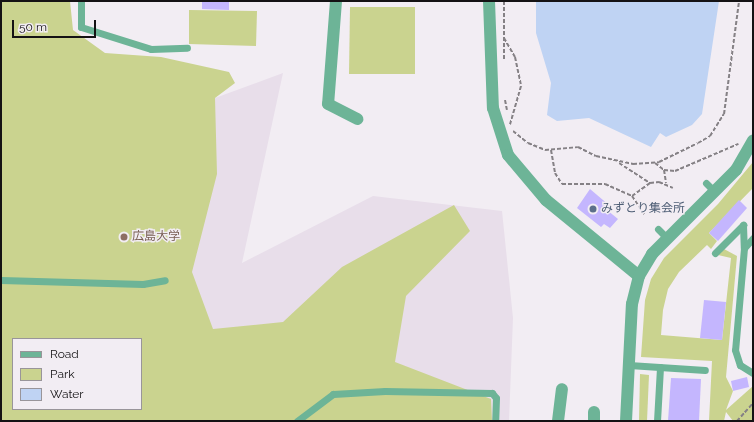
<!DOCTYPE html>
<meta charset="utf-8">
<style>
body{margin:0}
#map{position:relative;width:754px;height:422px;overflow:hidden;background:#f2edf3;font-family:Raleway,"Noto Sans JP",sans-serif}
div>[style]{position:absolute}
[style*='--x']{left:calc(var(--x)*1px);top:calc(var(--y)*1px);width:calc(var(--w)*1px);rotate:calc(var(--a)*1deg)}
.built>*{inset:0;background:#e8deea}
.green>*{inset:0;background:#cad38f}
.water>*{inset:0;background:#bfd3f3}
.building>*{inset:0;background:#c4b6fe}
.path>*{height:2px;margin-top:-1px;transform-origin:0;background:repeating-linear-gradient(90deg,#858185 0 4px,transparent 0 6px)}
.service>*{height:7px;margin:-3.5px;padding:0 3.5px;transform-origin:3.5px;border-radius:3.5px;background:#6db497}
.minor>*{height:12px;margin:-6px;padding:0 6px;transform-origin:6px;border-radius:6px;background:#6db497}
.tertiary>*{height:12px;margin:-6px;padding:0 6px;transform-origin:6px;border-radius:6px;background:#6db497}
.dots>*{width:11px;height:11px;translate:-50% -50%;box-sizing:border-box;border:2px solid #f2edf3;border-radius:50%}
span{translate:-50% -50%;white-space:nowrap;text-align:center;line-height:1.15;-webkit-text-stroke:3px #f2edf3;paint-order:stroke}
.service-label{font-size:12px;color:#4e5e75}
.left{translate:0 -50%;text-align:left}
.education-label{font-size:12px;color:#785e54}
.frame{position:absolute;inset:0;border:2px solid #141214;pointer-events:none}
.legend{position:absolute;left:12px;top:338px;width:130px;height:72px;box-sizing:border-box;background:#f2edf3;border:1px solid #99959a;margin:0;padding:5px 7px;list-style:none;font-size:12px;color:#141214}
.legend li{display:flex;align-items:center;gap:8px;height:20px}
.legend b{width:20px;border:1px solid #99959a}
.scale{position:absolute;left:12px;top:20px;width:84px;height:18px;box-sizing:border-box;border:2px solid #141214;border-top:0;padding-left:5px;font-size:12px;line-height:14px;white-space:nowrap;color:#141214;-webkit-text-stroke:3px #f2edf3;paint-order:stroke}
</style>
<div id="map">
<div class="built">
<div style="clip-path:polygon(evenodd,283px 73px,242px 263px,373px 196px,502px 211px,513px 318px,509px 421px,1px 421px,1px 141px,215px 98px,283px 73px,13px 339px,141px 339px,141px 409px,13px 409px,13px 339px)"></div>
</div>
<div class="green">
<div style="clip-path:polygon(evenodd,1px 1px,70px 1px,73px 30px,105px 53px,161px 57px,229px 72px,235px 83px,215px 98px,217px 174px,192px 272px,213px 329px,283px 322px,342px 267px,454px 205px,470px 231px,406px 296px,395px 362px,491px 399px,492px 421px,1px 421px,1px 1px,13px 339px,141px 339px,141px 409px,13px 409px,13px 339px)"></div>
<div style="clip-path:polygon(350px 7px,415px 7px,415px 74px,349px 74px)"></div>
<div style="clip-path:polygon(189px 10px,257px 11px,256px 46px,189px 44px)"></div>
<div style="clip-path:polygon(753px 162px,753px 188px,709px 233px,717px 241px,711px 249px,707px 245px,679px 272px,668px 289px,663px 310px,661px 335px,722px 340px,731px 258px,718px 255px,724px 249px,737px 256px,726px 377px,733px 391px,726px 410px,753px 386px,753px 421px,733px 421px,726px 412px,724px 421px,709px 421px,712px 361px,641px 357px,645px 300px,651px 279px,664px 258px,718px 204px)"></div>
<div style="clip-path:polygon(640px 374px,649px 375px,647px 421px,639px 421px)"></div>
</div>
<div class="water">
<div style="clip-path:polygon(536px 1px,719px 1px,702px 114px,692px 125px,666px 137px,660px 133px,651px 147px,589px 118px,557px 121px,547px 115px,551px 83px,536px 33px)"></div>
</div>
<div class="building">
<div style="clip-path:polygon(202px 1px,229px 1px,229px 10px,202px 9px)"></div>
<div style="clip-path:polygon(590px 189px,610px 206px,607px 210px,618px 219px,610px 228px,604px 224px,601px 227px,577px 208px)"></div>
<div style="clip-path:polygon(739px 200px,747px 208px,718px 241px,709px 233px)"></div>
<div style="clip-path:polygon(704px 300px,726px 302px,722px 340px,700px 338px)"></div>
<div style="clip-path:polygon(747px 377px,749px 387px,733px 391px,731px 381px)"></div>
<div style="clip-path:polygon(671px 378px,701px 379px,699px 421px,668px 421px)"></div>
</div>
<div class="path">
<div style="--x:504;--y:1;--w:59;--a:90"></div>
<div style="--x:504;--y:38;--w:22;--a:60"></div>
<div style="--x:515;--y:57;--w:30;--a:78"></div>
<div style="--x:521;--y:86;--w:40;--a:106"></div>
<div style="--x:505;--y:100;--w:10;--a:79"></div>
<div style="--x:513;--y:131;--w:19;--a:39"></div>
<div style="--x:528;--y:143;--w:18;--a:22"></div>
<div style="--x:545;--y:150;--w:33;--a:-5"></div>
<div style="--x:578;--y:147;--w:20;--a:27"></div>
<div style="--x:596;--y:156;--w:38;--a:12"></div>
<div style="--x:633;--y:164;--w:26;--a:-4"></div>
<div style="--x:659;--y:162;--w:43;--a:-26"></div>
<div style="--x:698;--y:143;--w:14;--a:-30"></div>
<div style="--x:710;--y:136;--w:26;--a:-58"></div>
<div style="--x:724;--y:114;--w:114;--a:-82.4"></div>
<div style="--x:551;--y:150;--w:23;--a:80"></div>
<div style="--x:555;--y:173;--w:13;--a:58"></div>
<div style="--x:562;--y:184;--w:43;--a:0"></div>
<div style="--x:605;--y:184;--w:30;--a:24"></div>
<div style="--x:632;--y:196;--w:22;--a:56"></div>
<div style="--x:619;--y:163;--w:37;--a:33"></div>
<div style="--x:655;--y:163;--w:11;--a:38"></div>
<div style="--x:664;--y:170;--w:11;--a:5"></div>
<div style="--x:675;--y:171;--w:69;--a:-23.2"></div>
<div style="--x:664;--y:170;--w:13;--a:81"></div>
<div style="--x:632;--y:196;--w:22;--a:-36"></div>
<div style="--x:650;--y:183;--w:9;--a:-6"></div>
<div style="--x:659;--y:182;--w:15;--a:23"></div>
<div style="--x:737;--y:421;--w:24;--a:-48"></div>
</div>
<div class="service">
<div style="--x:81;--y:1;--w:26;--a:90"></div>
<div style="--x:81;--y:27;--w:73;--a:17.4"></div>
<div style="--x:151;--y:49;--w:36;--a:-2"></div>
<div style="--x:706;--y:183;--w:13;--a:45"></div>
<div style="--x:743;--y:225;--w:23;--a:88"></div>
<div style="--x:658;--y:229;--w:13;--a:45"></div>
<div style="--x:753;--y:238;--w:13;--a:132"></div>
<div style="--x:744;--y:248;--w:102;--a:95"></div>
<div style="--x:735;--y:350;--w:16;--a:72"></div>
<div style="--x:740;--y:365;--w:15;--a:32"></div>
<div style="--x:715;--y:253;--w:40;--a:-45"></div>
<div style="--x:1;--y:280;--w:142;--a:1.6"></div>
<div style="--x:143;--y:284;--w:22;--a:-10"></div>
<div style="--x:629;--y:365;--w:76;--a:3.8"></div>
<div style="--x:297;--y:421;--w:45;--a:-36.9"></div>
<div style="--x:333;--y:394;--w:52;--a:-3.3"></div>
<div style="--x:385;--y:391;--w:107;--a:1.1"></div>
<div style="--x:492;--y:393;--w:6;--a:51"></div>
<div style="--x:496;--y:398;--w:23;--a:92"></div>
<div style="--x:657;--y:421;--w:54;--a:-86.8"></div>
</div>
<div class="minor">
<div style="--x:336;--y:1;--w:103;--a:94.4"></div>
<div style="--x:328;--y:104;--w:33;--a:27"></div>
<div style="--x:558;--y:421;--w:32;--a:-83"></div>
<div style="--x:594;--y:421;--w:9;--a:-90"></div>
</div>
<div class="tertiary">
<div style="--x:489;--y:1;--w:107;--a:87.9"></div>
<div style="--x:493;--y:108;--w:49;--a:72.3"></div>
<div style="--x:508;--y:155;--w:59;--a:49.8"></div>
<div style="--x:546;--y:200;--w:120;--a:39.3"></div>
<div style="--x:626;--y:421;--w:117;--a:-87.1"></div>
<div style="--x:632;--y:304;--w:29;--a:-76"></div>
<div style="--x:639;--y:276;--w:26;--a:-59"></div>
<div style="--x:652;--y:254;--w:119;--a:-45"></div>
<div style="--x:736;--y:170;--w:34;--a:-60"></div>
</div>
<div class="dots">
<div style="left:593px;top:209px;background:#5c6f8a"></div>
<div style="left:124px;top:237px;background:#8d6e63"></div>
</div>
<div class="service-label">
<span class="left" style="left:601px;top:209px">みずとり集会所</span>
</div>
<div class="education-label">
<span class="left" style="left:132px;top:237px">広島大学</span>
</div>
<div class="frame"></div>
<ul class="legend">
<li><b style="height:5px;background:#6db497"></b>Road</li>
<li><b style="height:11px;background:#cad38f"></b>Park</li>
<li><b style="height:11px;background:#bfd3f3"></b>Water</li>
</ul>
<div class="scale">50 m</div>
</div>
